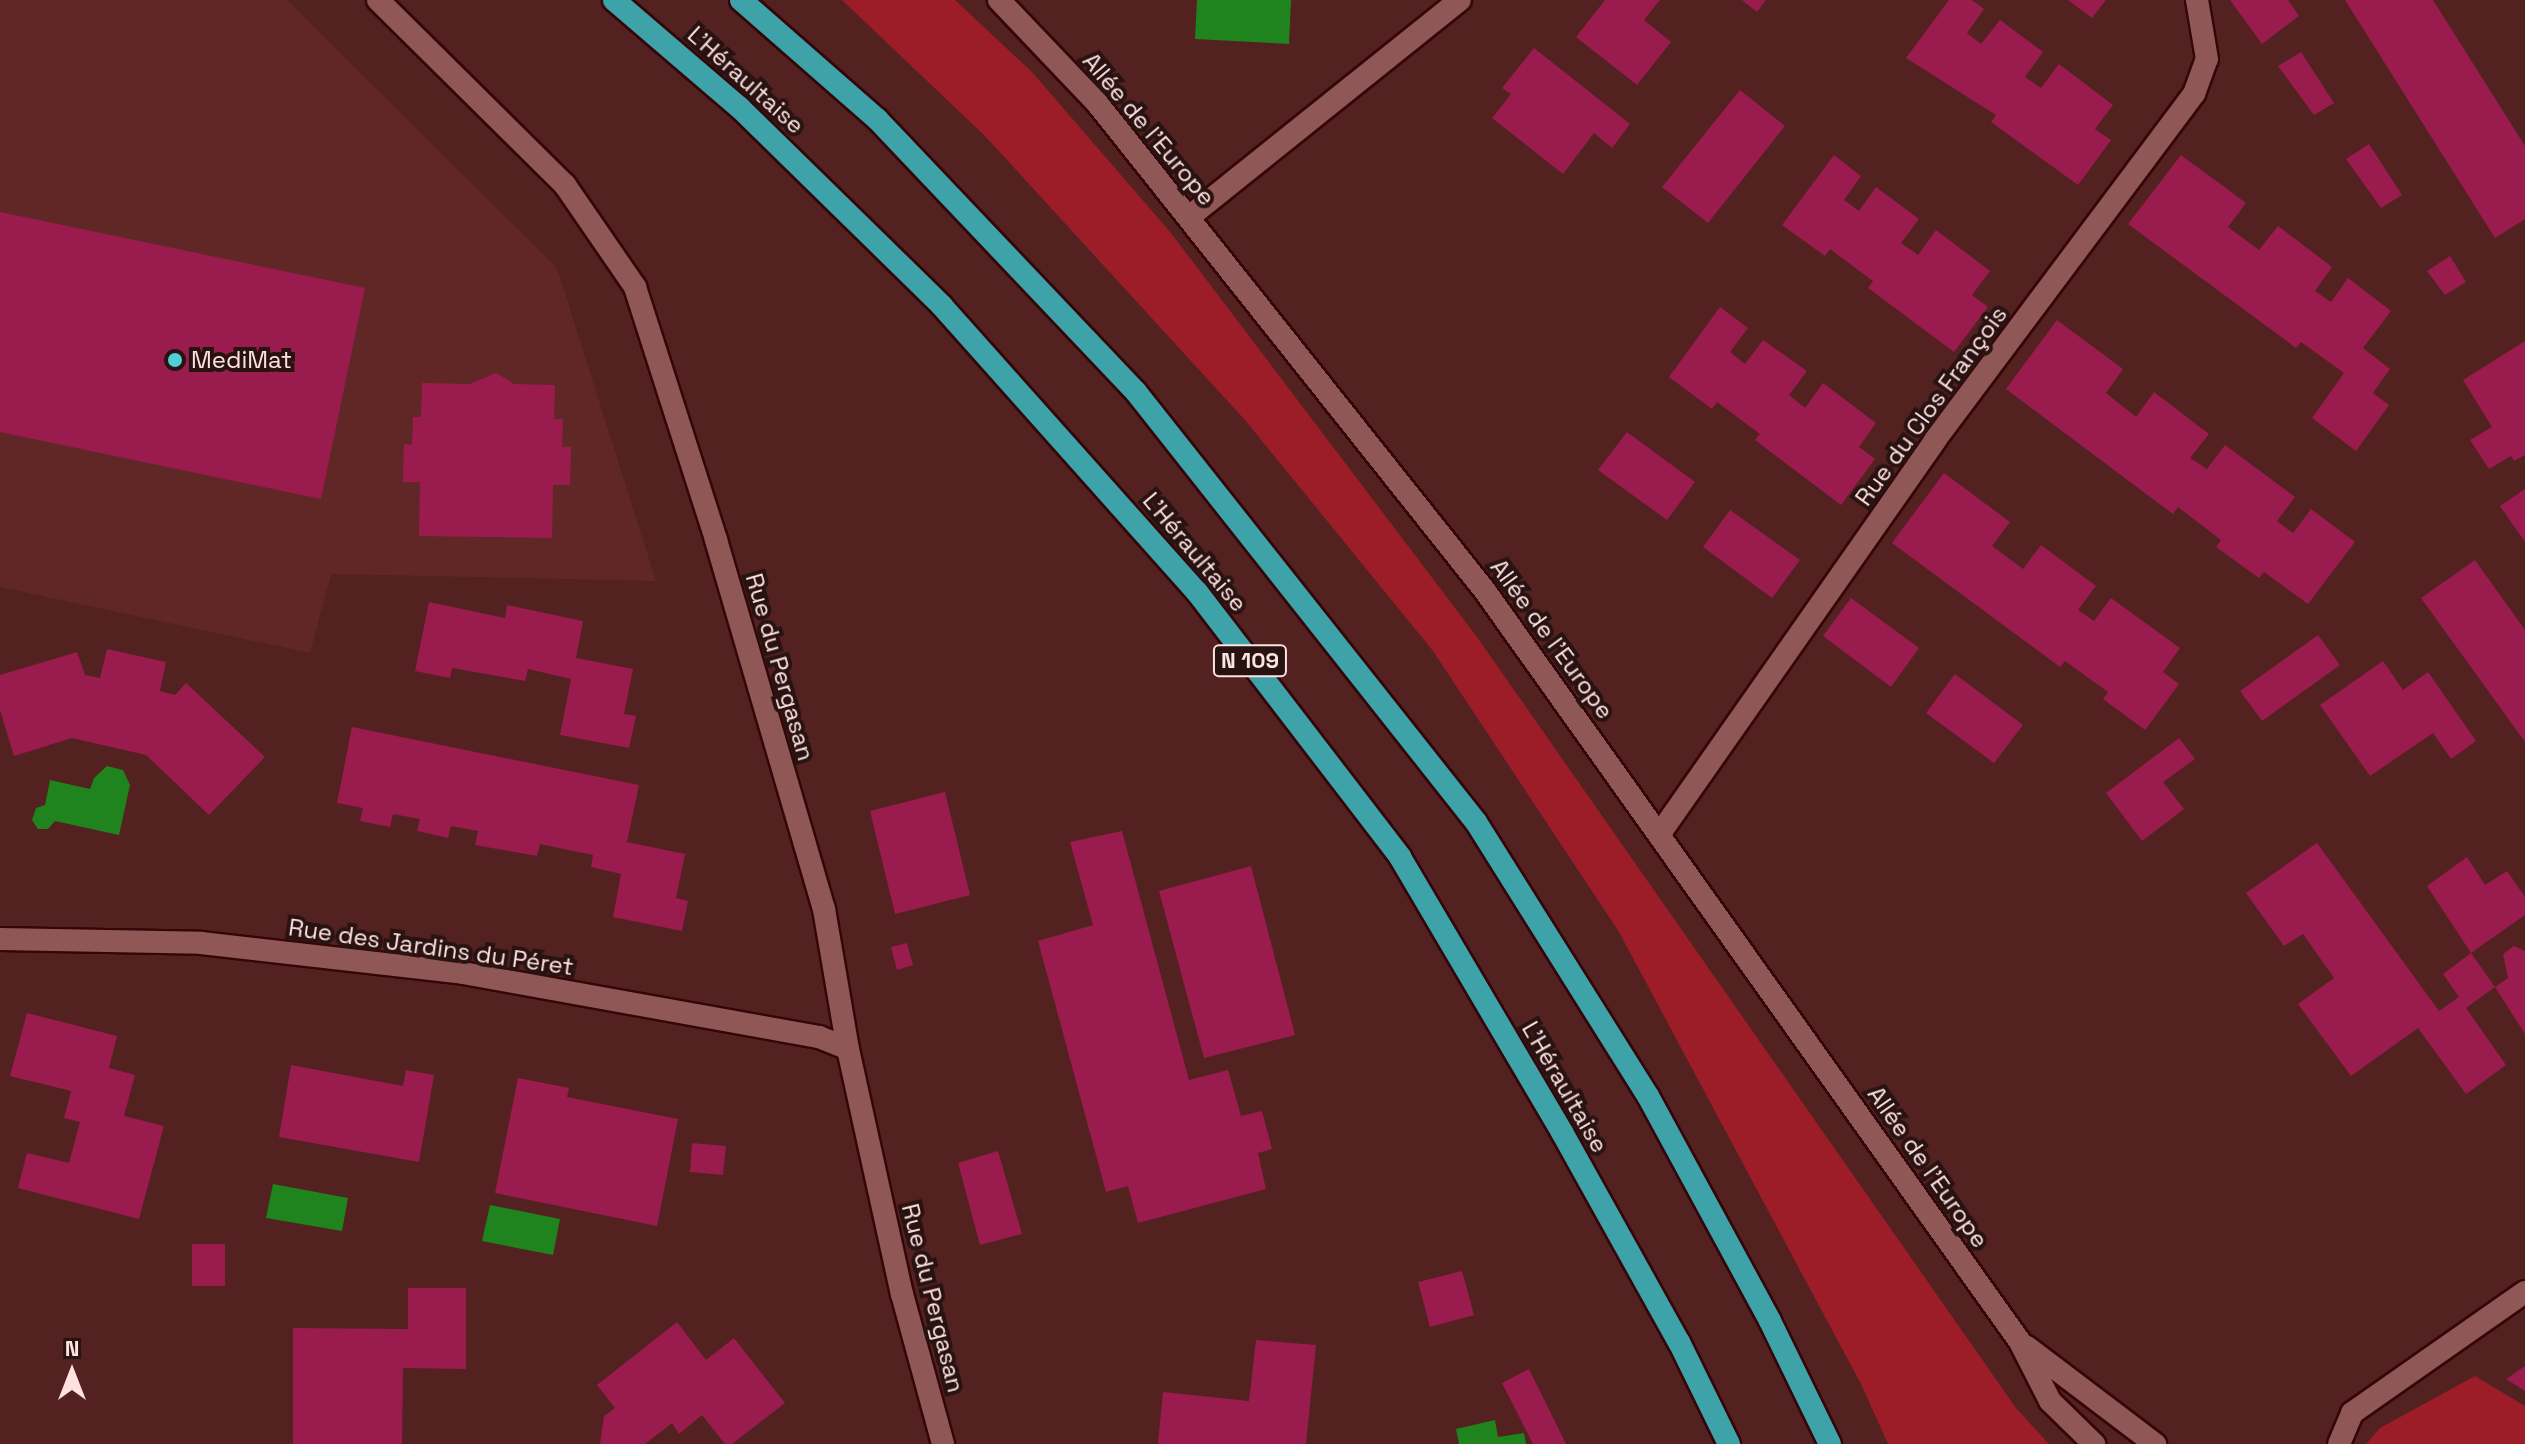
<!DOCTYPE html>
<meta charset="utf-8">
<style>
body{margin:0}
#map{position:relative;width:2525px;height:1444px;overflow:hidden;background:#522120;font-family:"Space Grotesk",sans-serif}
div>[style]{position:absolute}
[style*='--x']{left:calc(var(--x)*1px);top:calc(var(--y)*1px);width:calc(var(--w)*1px);rotate:calc(var(--a)*1deg)}
.built>*{inset:0;background:#612727}
.green>*{inset:0;background:#9c1d28}
.water>*{inset:0;background:#1f841d}
.building>*{inset:0;background:#9a1c4f}
.roads{filter:drop-shadow(2px 0 #350609) drop-shadow(-2px 0 #350609) drop-shadow(0 2px #350609) drop-shadow(0 -2px #350609)}
.minor>*{height:22px;margin:-11px;padding:0 11px;transform-origin:11px;border-radius:11px;background:#8f5755}
.tertiary>*{height:22px;margin:-11px;padding:0 11px;transform-origin:11px;border-radius:11px;background:#8f5755}
.trunk>*{height:22px;margin:-11px;padding:0 11px;transform-origin:11px;border-radius:11px;background:#3ea2a9}
.dots>*{width:22px;height:22px;translate:-50% -50%;box-sizing:border-box;border:4px solid #291312;border-radius:50%}
span{translate:-50% -50%;white-space:nowrap;text-align:center;line-height:1.15;-webkit-text-stroke:8px #291312;paint-order:stroke}
.shield-label span{padding:2px 6px;background:#291312;border:2px solid;border-radius:6px;-webkit-text-stroke-width:0}
.shield-label{font-size:22px;color:#fde2e0;font-weight:700}
.street-label{font-size:24px;color:#fde2e0}
.poi-label{font-size:24px;color:#fde2e0}
.left{translate:0 -50%;text-align:left}
.north{position:absolute;left:32px;top:1332px;width:80px;height:80px;-webkit-text-stroke:6px #291312;paint-order:stroke;rotate:0deg;font-size:22px;font-weight:700;line-height:32px;text-align:center;color:#fde2e0}
.north::after{content:'';display:block;margin:auto;width:28px;height:36px;background:#fde2e0;clip-path:polygon(50% 0,100% 100%,50% 72%,0 100%)}
</style>
<div id="map">
<div class="built">
<div style="clip-path:polygon(0 0,287px 0,557px 268px,656px 581px,331px 574px,310px 653px,0 587px)"></div>
</div>
<div class="green">
<div style="clip-path:polygon(842px 0,955px 0,1032px 72px,1171px 233px,1477px 637px,2016px 1408px,2049px 1444px,1888px 1444px,1862px 1386px,1619px 932px,1433px 651px,1245px 420px,985px 136px)"></div>
<div style="clip-path:polygon(2475px 1376px,2525px 1406px,2525px 1444px,2366px 1444px,2380px 1428px)"></div>
</div>
<div class="water">
<div style="clip-path:polygon(1197px 0,1291px 0,1289px 44px,1195px 39px)"></div>
<div style="clip-path:polygon(107px 766px,123px 770px,130px 785px,119px 835px,55px 821px,48px 829px,38px 829px,32px 820px,36px 808px,45px 805px,50px 780px,90px 789px,94px 778px)"></div>
<div style="clip-path:polygon(273px 1184px,348px 1198px,342px 1231px,266px 1218px)"></div>
<div style="clip-path:polygon(490px 1205px,560px 1219px,553px 1255px,482px 1241px)"></div>
<div style="clip-path:polygon(1495px 1420px,1498px 1437px,1524px 1433px,1526px 1444px,1459px 1444px,1456px 1429px)"></div>
</div>
<div class="building">
<div style="clip-path:polygon(1605px 0,1660px 0,1644px 20px,1671px 42px,1637px 85px,1576px 37px)"></div>
<div style="clip-path:polygon(1742px 0,1766px 0,1757px 12px)"></div>
<div style="clip-path:polygon(1949px 0,1972px 0,1984px 9px,1967px 33px,1981px 44px,2000px 20px,2043px 52px,2025px 77px,2041px 88px,2059px 64px,2113px 105px,2095px 129px,2111px 140px,2078px 185px,1991px 122px,1996px 115px,1906px 58px)"></div>
<div style="clip-path:polygon(2068px 0,2106px 0,2092px 18px)"></div>
<div style="clip-path:polygon(2230px 0,2288px 0,2299px 16px,2262px 44px)"></div>
<div style="clip-path:polygon(2345px 0,2433px 0,2525px 146px,2525px 219px,2495px 238px)"></div>
<div style="clip-path:polygon(1534px 48px,1630px 124px,1612px 148px,1594px 133px,1563px 174px,1492px 118px,1511px 94px,1502px 88px)"></div>
<div style="clip-path:polygon(2301px 52px,2334px 103px,2314px 115px,2278px 66px)"></div>
<div style="clip-path:polygon(1740px 90px,1785px 126px,1708px 223px,1662px 187px)"></div>
<div style="clip-path:polygon(2369px 144px,2402px 195px,2381px 208px,2346px 159px)"></div>
<div style="clip-path:polygon(1834px 155px,1861px 176px,1844px 200px,1859px 211px,1876px 187px,1919px 219px,1901px 243px,1918px 255px,1936px 230px,1990px 271px,1972px 295px,1988px 307px,1954px 352px,1868px 288px,1873px 281px,1830px 249px,1825px 256px,1782px 225px)"></div>
<div style="clip-path:polygon(2181px 155px,2246px 203px,2228px 227px,2259px 250px,2278px 226px,2332px 267px,2315px 291px,2331px 302px,2348px 278px,2391px 311px,2363px 348px,2390px 369px,2373px 393px,2389px 405px,2356px 451px,2312px 418px,2344px 373px,2301px 342px,2296px 348px,2128px 224px)"></div>
<div style="clip-path:polygon(0 212px,365px 288px,321px 499px,0 432px)"></div>
<div style="clip-path:polygon(2450px 256px,2466px 282px,2445px 295px,2427px 271px)"></div>
<div style="clip-path:polygon(1720px 307px,1748px 328px,1730px 352px,1745px 364px,1763px 340px,1807px 371px,1789px 395px,1805px 408px,1823px 383px,1876px 423px,1859px 447px,1875px 459px,1841px 505px,1755px 440px,1760px 434px,1717px 402px,1712px 409px,1669px 377px)"></div>
<div style="clip-path:polygon(2057px 320px,2123px 369px,2106px 393px,2136px 417px,2154px 392px,2209px 434px,2190px 458px,2207px 469px,2225px 445px,2295px 497px,2277px 521px,2293px 533px,2311px 509px,2355px 542px,2308px 604px,2264px 572px,2259px 578px,2216px 547px,2221px 540px,2178px 507px,2173px 514px,2006px 389px)"></div>
<div style="clip-path:polygon(2525px 341px,2525px 455px,2514px 461px,2511px 456px,2489px 469px,2470px 440px,2492px 427px,2463px 380px)"></div>
<div style="clip-path:polygon(496px 373px,514px 384px,555px 385px,554px 419px,563px 419px,562px 447px,571px 447px,570px 485px,553px 485px,552px 538px,419px 536px,420px 482px,403px 482px,404px 444px,412px 445px,413px 417px,421px 417px,422px 383px,470px 384px)"></div>
<div style="clip-path:polygon(1627px 432px,1695px 482px,1667px 520px,1598px 470px)"></div>
<div style="clip-path:polygon(1944px 473px,2010px 522px,1992px 546px,2007px 557px,2023px 569px,2041px 545px,2096px 586px,2078px 610px,2094px 621px,2111px 598px,2180px 648px,2163px 672px,2179px 684px,2145px 730px,2103px 699px,2108px 692px,2065px 661px,2060px 667px,1892px 543px)"></div>
<div style="clip-path:polygon(2525px 489px,2525px 542px,2500px 506px)"></div>
<div style="clip-path:polygon(1730px 510px,1800px 560px,1772px 598px,1703px 547px)"></div>
<div style="clip-path:polygon(2475px 560px,2525px 630px,2525px 742px,2421px 598px)"></div>
<div style="clip-path:polygon(1851px 598px,1919px 648px,1891px 687px,1823px 636px)"></div>
<div style="clip-path:polygon(429px 602px,505px 618px,507px 605px,583px 621px,576px 658px,633px 669px,624px 714px,636px 716px,629px 748px,560px 735px,571px 679px,528px 669px,525px 681px,452px 668px,450px 678px,415px 671px)"></div>
<div style="clip-path:polygon(2318px 635px,2340px 665px,2262px 721px,2240px 691px)"></div>
<div style="clip-path:polygon(107px 649px,166px 662px,160px 691px,175px 695px,186px 683px,265px 757px,209px 815px,146px 755px,72px 738px,14px 756px,0 710px,0 675px,77px 652px,85px 675px,100px 678px)"></div>
<div style="clip-path:polygon(2383px 661px,2403px 690px,2428px 672px,2476px 741px,2451px 759px,2433px 733px,2370px 776px,2320px 705px)"></div>
<div style="clip-path:polygon(1955px 674px,2023px 725px,1994px 763px,1926px 713px)"></div>
<div style="clip-path:polygon(352px 727px,639px 785px,627px 842px,685px 854px,676px 898px,688px 901px,682px 931px,613px 917px,621px 874px,591px 867px,593px 855px,540px 844px,537px 856px,475px 845px,478px 831px,451px 826px,448px 838px,417px 831px,420px 819px,393px 814px,390px 827px,360px 821px,363px 808px,337px 803px)"></div>
<div style="clip-path:polygon(2179px 738px,2195px 759px,2163px 782px,2184px 809px,2142px 841px,2106px 793px)"></div>
<div style="clip-path:polygon(945px 792px,970px 895px,895px 914px,870px 811px)"></div>
<div style="clip-path:polygon(1122px 831px,1189px 1080px,1228px 1070px,1241px 1116px,1262px 1111px,1272px 1149px,1258px 1153px,1266px 1189px,1138px 1223px,1128px 1186px,1106px 1192px,1038px 941px,1093px 925px,1070px 842px)"></div>
<div style="clip-path:polygon(2317px 843px,2439px 1011px,2459px 997px,2443px 974px,2471px 953px,2427px 886px,2467px 857px,2485px 885px,2507px 871px,2525px 897px,2525px 915px,2471px 953px,2495px 987px,2466px 1008px,2506px 1065px,2466px 1094px,2418px 1028px,2351px 1076px,2298px 1004px,2334px 978px,2303px 934px,2284px 946px,2246px 893px)"></div>
<div style="clip-path:polygon(1251px 866px,1295px 1035px,1204px 1058px,1159px 891px)"></div>
<div style="clip-path:polygon(907px 943px,913px 965px,897px 970px,891px 947px)"></div>
<div style="clip-path:polygon(2514px 946px,2525px 951px,2525px 1034px,2495px 987px,2508px 978px,2503px 954px)"></div>
<div style="clip-path:polygon(27px 1013px,117px 1036px,109px 1068px,135px 1075px,124px 1116px,164px 1126px,139px 1219px,18px 1188px,27px 1153px,69px 1163px,80px 1122px,64px 1118px,71px 1091px,10px 1076px)"></div>
<div style="clip-path:polygon(291px 1065px,403px 1086px,406px 1070px,434px 1075px,419px 1162px,279px 1137px)"></div>
<div style="clip-path:polygon(518px 1078px,569px 1088px,567px 1097px,678px 1119px,657px 1226px,495px 1193px)"></div>
<div style="clip-path:polygon(692px 1143px,726px 1146px,723px 1175px,690px 1172px)"></div>
<div style="clip-path:polygon(998px 1151px,1022px 1234px,980px 1245px,958px 1163px)"></div>
<div style="clip-path:polygon(192px 1244px,225px 1244px,225px 1286px,192px 1286px)"></div>
<div style="clip-path:polygon(1462px 1271px,1474px 1315px,1430px 1327px,1418px 1282px)"></div>
<div style="clip-path:polygon(408px 1288px,466px 1288px,466px 1369px,403px 1368px,402px 1444px,293px 1444px,293px 1328px,408px 1329px)"></div>
<div style="clip-path:polygon(677px 1322px,706px 1360px,734px 1338px,785px 1403px,732px 1444px,725px 1444px,702px 1415px,679px 1434px,672px 1423px,645px 1444px,600px 1444px,604px 1416px,615px 1408px,597px 1385px)"></div>
<div style="clip-path:polygon(1256px 1340px,1316px 1345px,1306px 1444px,1158px 1444px,1163px 1392px,1249px 1401px)"></div>
<div style="clip-path:polygon(2525px 1366px,2525px 1391px,2506px 1379px)"></div>
<div style="clip-path:polygon(1529px 1369px,1566px 1444px,1533px 1444px,1502px 1383px)"></div>
</div>
<div class="roads">
<div class="minor">
<div style="--x:378;--y:0;--w:263;--a:44.7"></div>
<div style="--x:565;--y:185;--w:124;--a:55.5"></div>
<div style="--x:635;--y:287;--w:266;--a:72.2"></div>
<div style="--x:716;--y:540;--w:384;--a:73.7"></div>
<div style="--x:824;--y:909;--w:142;--a:80.3"></div>
<div style="--x:848;--y:1049;--w:251;--a:77.6"></div>
<div style="--x:902;--y:1294;--w:156;--a:74.7"></div>
<div style="--x:1189;--y:217;--w:347;--a:-38.7"></div>
<div style="--x:1661;--y:832;--w:478;--a:-55"></div>
<div style="--x:1935;--y:440;--w:432;--a:-53.2"></div>
<div style="--x:2194;--y:94;--w:37;--a:-70"></div>
<div style="--x:2207;--y:59;--w:60;--a:-99.6"></div>
<div style="--x:0;--y:939;--w:201;--a:1.1"></div>
<div style="--x:201;--y:943;--w:264;--a:6.5"></div>
<div style="--x:463;--y:973;--w:362;--a:10.2"></div>
<div style="--x:819;--y:1037;--w:31;--a:22"></div>
<div style="--x:2339;--y:1444;--w:34;--a:-67"></div>
<div style="--x:2352;--y:1413;--w:211;--a:-35"></div>
</div>
<div class="tertiary">
<div style="--x:999;--y:0;--w:142;--a:46.4"></div>
<div style="--x:1097;--y:103;--w:623;--a:51.51"></div>
<div style="--x:1485;--y:591;--w:922;--a:54.53"></div>
<div style="--x:2020;--y:1342;--w:66;--a:63"></div>
<div style="--x:2050;--y:1401;--w:62;--a:44.3"></div>
<div style="--x:2027;--y:1347;--w:161;--a:37.2"></div>
</div>
<div class="trunk">
<div style="--x:614;--y:0;--w:165;--a:40.6"></div>
<div style="--x:739;--y:107;--w:284;--a:44.4"></div>
<div style="--x:942;--y:306;--w:383;--a:48.3"></div>
<div style="--x:1197;--y:592;--w:334;--a:52.5"></div>
<div style="--x:1400;--y:857;--w:321;--a:59.5"></div>
<div style="--x:1563;--y:1134;--w:238;--a:60.9"></div>
<div style="--x:1679;--y:1342;--w:114;--a:63.9"></div>
<div style="--x:741;--y:0;--w:181;--a:41.2"></div>
<div style="--x:877;--y:119;--w:376;--a:46.5"></div>
<div style="--x:1136;--y:392;--w:548;--a:51.67"></div>
<div style="--x:1476;--y:822;--w:324;--a:57.9"></div>
<div style="--x:1648;--y:1096;--w:256;--a:61.5"></div>
<div style="--x:1770;--y:1321;--w:137;--a:64"></div>
</div>
</div>
<div class="dots">
<div style="left:175px;top:360px;background:#52ccd5"></div>
</div>
<div class="shield-label">
<span style="left:1250px;top:661px">N 109</span>
</div>
<div class="street-label">
<span style="left:746px;top:80px;rotate:42deg">L'Héraultaise</span>
<span style="left:1149px;top:129px;rotate:50deg">Allée de l'Europe</span>
<span style="left:1931px;top:406px;rotate:-54deg">Rue du Clos François</span>
<span style="left:1195px;top:552px;rotate:50deg">L'Héraultaise</span>
<span style="left:1552px;top:639px;rotate:54deg">Allée de l'Europe</span>
<span style="left:780px;top:667px;rotate:74deg">Rue du Pergasan</span>
<span style="left:431px;top:947px;rotate:8deg">Rue des Jardins du Péret</span>
<span style="left:1565px;top:1087px;rotate:60deg">L'Héraultaise</span>
<span style="left:1928px;top:1167px;rotate:55deg">Allée de l'Europe</span>
<span style="left:933px;top:1298px;rotate:76deg">Rue du Pergasan</span>
</div>
<div class="poi-label">
<span class="left" style="left:191px;top:360px">MediMat</span>
</div>
<div class="north">N</div>
</div>
